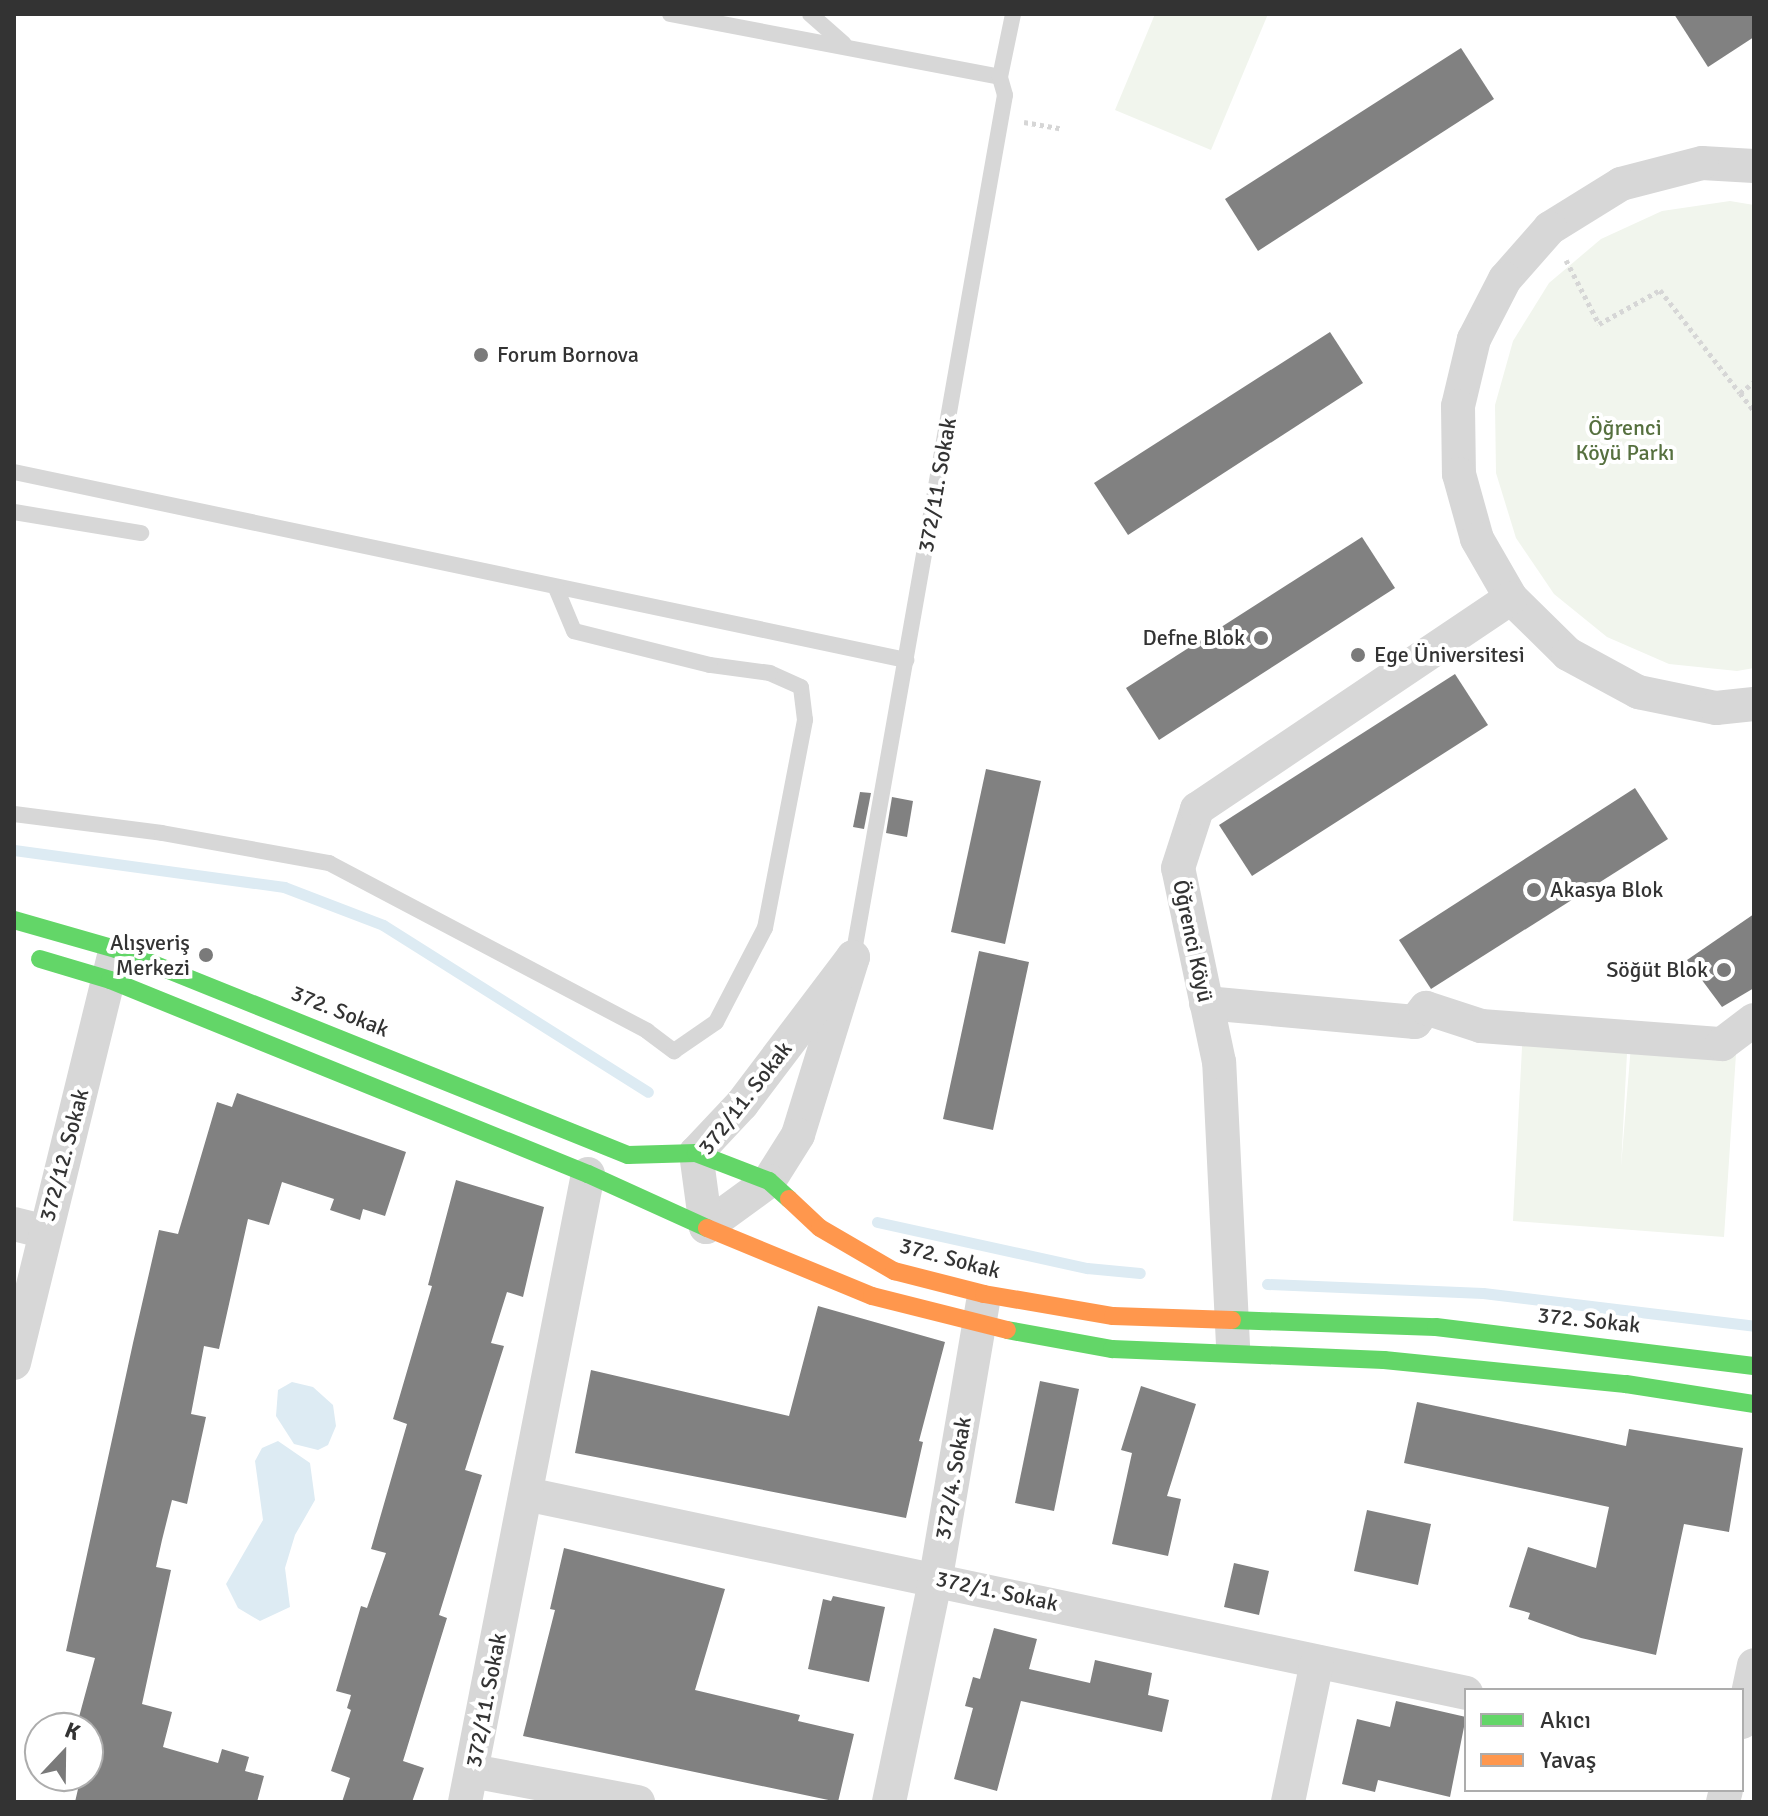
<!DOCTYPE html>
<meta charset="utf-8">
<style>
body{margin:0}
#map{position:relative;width:1768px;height:1816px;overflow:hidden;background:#fff;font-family:Signika,sans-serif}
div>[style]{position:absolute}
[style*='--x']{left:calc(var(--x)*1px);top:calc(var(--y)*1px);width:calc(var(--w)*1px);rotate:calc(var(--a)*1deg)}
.green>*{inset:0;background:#f1f5ed}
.water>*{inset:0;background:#ddebf3}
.stream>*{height:11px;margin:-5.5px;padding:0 5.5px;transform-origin:5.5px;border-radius:5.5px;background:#ddebf3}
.building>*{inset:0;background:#818181}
.path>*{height:5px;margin-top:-2.5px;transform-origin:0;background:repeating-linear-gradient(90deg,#d6d6d6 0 4px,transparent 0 8px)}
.lane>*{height:16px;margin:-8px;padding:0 8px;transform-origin:8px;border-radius:8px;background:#d7d7d7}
.street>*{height:34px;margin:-17px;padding:0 17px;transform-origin:17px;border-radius:17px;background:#d7d7d7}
.fast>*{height:18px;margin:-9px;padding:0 9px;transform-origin:9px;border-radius:9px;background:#63d668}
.slow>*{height:18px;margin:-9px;padding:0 9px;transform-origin:9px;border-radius:9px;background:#ff974d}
.dots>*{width:22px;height:22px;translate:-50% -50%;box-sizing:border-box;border:4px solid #fff;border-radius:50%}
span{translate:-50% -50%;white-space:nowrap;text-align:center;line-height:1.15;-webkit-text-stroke:8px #fff;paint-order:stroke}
.poi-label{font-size:22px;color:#333}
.left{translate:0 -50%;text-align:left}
.right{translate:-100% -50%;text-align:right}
.park-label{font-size:22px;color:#56703f}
.street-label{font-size:22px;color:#333}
.frame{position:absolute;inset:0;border:16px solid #333;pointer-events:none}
.legend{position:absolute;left:1464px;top:1688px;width:280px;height:104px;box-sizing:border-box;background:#fff;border:2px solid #adadad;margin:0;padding:10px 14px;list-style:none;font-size:24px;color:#333}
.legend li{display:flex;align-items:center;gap:16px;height:40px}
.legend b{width:40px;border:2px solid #adadad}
.north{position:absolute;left:24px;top:1712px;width:80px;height:80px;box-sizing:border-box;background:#fff;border:2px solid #adadad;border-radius:50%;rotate:22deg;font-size:22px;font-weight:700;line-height:32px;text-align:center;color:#333}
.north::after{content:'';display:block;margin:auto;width:28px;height:36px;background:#7a7a7a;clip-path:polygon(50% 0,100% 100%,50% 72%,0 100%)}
</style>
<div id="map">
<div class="green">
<div style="clip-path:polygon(1155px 14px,1268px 14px,1211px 150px,1115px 110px)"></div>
<div style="clip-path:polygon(1730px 201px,1754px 205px,1754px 668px,1737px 671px,1669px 664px,1607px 637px,1554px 594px,1516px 538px,1496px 473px,1495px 405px,1513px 341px,1549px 283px,1601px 239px,1662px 211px)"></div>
<div style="clip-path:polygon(1523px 1028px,1628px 1034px,1621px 1167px,1631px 1045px,1736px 1054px,1724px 1237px,1513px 1221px)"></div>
</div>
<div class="water">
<div style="clip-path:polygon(292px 1382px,313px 1387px,333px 1405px,336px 1426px,328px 1445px,318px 1450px,294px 1444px,276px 1416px,278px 1390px)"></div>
<div style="clip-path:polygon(278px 1441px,310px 1463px,315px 1500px,295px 1535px,285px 1568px,290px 1607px,260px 1621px,238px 1608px,226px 1584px,263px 1520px,255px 1461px,262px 1448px)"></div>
</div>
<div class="stream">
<div style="--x:14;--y:850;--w:273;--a:7.8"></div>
<div style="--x:284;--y:887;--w:106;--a:21"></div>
<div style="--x:383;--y:925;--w:313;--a:32.2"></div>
<div style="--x:877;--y:1222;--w:215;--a:12.4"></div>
<div style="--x:1087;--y:1268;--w:53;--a:5.4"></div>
<div style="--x:1267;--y:1284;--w:216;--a:2.4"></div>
<div style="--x:1483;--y:1293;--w:273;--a:6.9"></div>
</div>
<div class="building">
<div style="clip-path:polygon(1674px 14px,1754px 14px,1754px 37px,1708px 67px)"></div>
<div style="clip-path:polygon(1461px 48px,1494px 99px,1258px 251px,1225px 199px)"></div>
<div style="clip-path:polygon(1330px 332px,1363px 383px,1128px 535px,1094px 483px)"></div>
<div style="clip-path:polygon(1362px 537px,1395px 588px,1159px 740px,1126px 688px)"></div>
<div style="clip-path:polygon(1455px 674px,1488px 725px,1252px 876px,1219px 825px)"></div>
<div style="clip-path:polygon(986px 769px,1041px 781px,1005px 944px,951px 932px)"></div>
<div style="clip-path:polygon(1635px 788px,1668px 839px,1431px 989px,1399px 940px)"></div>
<div style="clip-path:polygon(860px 792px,871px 793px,864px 829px,853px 827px)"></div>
<div style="clip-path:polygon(892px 797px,913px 801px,907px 837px,886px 833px)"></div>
<div style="clip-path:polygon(1754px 914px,1754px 988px,1722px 1007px,1687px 960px)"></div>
<div style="clip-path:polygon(979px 951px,1029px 962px,993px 1130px,943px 1119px)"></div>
<div style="clip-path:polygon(237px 1093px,406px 1152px,385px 1216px,363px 1209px,360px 1220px,330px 1210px,334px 1199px,282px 1182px,269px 1225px,248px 1219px,219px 1349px,204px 1346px,191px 1414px,206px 1417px,187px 1504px,172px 1500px,162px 1540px,156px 1567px,171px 1570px,142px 1704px,172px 1712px,163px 1747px,218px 1763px,222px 1749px,249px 1757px,245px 1771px,264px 1776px,257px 1802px,75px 1802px,78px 1789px,63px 1785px,65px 1776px,88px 1776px,88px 1728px,76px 1728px,95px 1658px,66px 1651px,133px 1343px,159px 1230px,178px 1234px,217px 1102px,232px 1107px)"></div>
<div style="clip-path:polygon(456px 1180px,544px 1207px,523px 1297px,507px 1292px,491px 1343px,504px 1346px,465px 1470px,482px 1475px,439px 1615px,447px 1618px,403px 1761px,424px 1768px,412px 1802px,342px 1802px,350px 1778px,331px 1771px,351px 1710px,347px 1708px,351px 1695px,336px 1691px,361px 1606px,367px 1608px,386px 1553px,371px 1549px,407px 1424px,393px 1419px,432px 1286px,428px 1285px)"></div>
<div style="clip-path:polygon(818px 1306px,945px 1342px,919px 1441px,923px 1442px,906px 1518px,575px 1453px,591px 1370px,789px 1416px)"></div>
<div style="clip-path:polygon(1040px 1381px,1079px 1389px,1054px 1511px,1015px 1503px)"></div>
<div style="clip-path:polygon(1141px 1386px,1196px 1404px,1167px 1496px,1181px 1499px,1168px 1556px,1112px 1544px,1132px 1453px,1121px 1450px)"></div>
<div style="clip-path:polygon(1417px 1402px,1626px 1446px,1629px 1429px,1743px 1448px,1729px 1532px,1684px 1524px,1656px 1655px,1581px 1638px,1528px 1619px,1530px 1613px,1509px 1607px,1528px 1547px,1596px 1568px,1609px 1507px,1404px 1463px)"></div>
<div style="clip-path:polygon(1367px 1510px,1431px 1524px,1418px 1585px,1354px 1571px)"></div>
<div style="clip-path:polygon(564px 1548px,725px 1589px,695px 1690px,800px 1715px,798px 1721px,854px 1734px,838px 1802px,523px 1736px,555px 1610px,550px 1609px)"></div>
<div style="clip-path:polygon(1234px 1563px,1269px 1571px,1259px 1615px,1224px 1607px)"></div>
<div style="clip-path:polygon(833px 1596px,885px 1607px,869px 1682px,808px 1669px,823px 1599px,831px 1601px)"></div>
<div style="clip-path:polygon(994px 1628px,1037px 1639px,1029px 1669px,1090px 1683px,1095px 1660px,1152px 1673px,1148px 1695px,1169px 1700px,1162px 1732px,1021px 1701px,997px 1791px,954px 1779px,973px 1708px,965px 1706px,973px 1677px,980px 1679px)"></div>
<div style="clip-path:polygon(1396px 1701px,1466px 1717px,1450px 1797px,1378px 1780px,1375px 1792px,1342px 1784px,1357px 1719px,1390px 1727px)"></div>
</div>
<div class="path">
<div style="--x:1024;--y:122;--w:39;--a:10"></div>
<div style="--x:1566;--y:260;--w:72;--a:62.7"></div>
<div style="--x:1599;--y:324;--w:70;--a:-29.1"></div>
<div style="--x:1660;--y:290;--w:130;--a:52.2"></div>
<div style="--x:1740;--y:393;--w:18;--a:-38"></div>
<div style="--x:1740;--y:393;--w:23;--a:52"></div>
</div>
<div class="lane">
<div style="--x:670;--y:14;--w:336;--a:10.8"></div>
<div style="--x:810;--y:14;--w:45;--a:41.4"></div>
<div style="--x:14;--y:472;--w:912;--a:11.9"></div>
<div style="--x:14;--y:512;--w:129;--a:9.4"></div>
<div style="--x:14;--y:814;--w:149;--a:7.3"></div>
<div style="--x:162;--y:833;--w:170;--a:10.2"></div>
<div style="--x:329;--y:863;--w:360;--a:27.8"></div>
<div style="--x:647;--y:1031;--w:34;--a:37"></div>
<div style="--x:674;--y:1051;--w:51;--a:-34.6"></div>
<div style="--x:716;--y:1022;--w:106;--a:-62.5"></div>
<div style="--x:765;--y:928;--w:212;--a:-79.1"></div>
<div style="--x:805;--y:720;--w:33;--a:-97"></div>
<div style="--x:801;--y:687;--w:34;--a:-156"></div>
<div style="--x:770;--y:673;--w:61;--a:-172.4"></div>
<div style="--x:710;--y:665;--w:140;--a:-166"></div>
<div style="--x:574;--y:631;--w:47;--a:-112.7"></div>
<div style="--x:853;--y:957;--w:875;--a:-80"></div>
<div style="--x:1005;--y:95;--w:19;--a:-106"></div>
<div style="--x:1000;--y:77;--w:64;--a:-78.3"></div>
</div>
<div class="street">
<div style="--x:1754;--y:166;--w:52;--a:-176.7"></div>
<div style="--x:1702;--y:163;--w:84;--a:165.5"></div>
<div style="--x:1621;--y:184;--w:84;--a:148.2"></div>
<div style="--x:1550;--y:228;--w:68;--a:131.4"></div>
<div style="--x:1505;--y:279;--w:68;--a:117.3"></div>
<div style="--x:1474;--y:339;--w:69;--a:103.4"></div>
<div style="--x:1458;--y:406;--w:68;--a:89.2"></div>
<div style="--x:1459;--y:474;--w:67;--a:74.5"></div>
<div style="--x:1477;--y:539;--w:68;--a:60"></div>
<div style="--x:1511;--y:598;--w:80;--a:44.5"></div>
<div style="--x:1568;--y:654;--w:80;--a:28.5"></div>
<div style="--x:1638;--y:692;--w:80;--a:11.6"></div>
<div style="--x:1716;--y:708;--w:38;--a:-6"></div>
<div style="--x:853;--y:957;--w:186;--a:107.2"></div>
<div style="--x:798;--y:1135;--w:54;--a:122.2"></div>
<div style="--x:769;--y:1181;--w:78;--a:143.9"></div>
<div style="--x:706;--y:1227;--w:75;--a:-97.7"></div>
<div style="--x:696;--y:1153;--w:67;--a:-46.8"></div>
<div style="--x:742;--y:1104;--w:184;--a:-52.9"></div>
<div style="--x:1206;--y:1003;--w:210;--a:5.2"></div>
<div style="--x:1415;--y:1022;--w:18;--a:-52"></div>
<div style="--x:1426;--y:1008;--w:58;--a:18.1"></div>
<div style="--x:1481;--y:1026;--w:242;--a:4.3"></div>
<div style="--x:1722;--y:1044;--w:40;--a:-37"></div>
<div style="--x:14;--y:1224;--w:30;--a:14"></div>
<div style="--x:1233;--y:1345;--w:283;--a:-92.8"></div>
<div style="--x:1219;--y:1062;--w:198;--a:-101.9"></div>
<div style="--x:1178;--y:868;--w:62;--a:-72.1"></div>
<div style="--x:1197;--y:809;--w:378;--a:-33.9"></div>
<div style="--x:14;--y:1363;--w:418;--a:-76.2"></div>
<div style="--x:526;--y:1494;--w:961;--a:11.95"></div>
<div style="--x:1742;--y:1722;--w:58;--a:-78.1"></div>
<div style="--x:472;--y:1771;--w:169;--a:10.6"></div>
<div style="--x:465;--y:1802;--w:640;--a:-78.92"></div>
<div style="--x:889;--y:1802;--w:230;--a:-78.2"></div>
<div style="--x:936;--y:1577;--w:278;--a:-80.3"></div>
<div style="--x:1288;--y:1802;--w:143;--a:-78.3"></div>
<div style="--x:1723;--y:1802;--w:12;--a:-76"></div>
</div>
<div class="fast">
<div style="--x:14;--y:920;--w:106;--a:15.9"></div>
<div style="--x:116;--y:949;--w:552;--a:21.92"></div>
<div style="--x:628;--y:1155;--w:68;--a:-1.7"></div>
<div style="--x:696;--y:1153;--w:78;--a:21"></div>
<div style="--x:769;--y:1181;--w:27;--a:42"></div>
<div style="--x:40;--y:959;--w:73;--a:16.7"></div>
<div style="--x:110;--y:980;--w:516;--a:22.09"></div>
<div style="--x:588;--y:1174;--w:131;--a:24.4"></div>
<div style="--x:1232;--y:1320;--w:204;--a:2"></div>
<div style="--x:1436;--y:1327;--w:320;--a:7"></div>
<div style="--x:1007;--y:1330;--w:107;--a:10.3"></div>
<div style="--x:1112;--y:1349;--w:272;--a:2.3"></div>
<div style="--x:1384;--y:1360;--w:243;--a:5.7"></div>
<div style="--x:1626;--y:1384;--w:130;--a:8.9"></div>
</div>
<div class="slow">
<div style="--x:789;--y:1199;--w:42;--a:43.1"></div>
<div style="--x:820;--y:1228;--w:86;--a:30.2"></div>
<div style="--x:894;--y:1271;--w:93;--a:14.3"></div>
<div style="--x:984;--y:1294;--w:131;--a:9.7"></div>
<div style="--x:1113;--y:1316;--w:119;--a:1.9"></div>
<div style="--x:707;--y:1228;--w:178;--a:22.4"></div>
<div style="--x:872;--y:1296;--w:139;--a:14.1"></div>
</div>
<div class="dots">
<div style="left:481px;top:355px;background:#7a7a7a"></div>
<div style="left:1261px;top:638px;background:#7a7a7a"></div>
<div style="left:1358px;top:655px;background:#7a7a7a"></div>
<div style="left:1534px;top:890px;background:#7a7a7a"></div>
<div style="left:206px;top:955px;background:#7a7a7a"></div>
<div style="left:1724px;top:970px;background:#7a7a7a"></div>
</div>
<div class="poi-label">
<span class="left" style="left:497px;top:355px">Forum Bornova</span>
<span class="right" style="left:1245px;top:638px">Defne Blok</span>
<span class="left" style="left:1374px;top:655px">Ege Üniversitesi</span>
<span class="left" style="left:1550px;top:890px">Akasya Blok</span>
<span class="right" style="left:190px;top:955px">Alışveriş<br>Merkezi</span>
<span class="right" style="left:1708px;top:970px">Söğüt Blok</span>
</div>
<div class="park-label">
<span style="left:1625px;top:440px">Öğrenci<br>Köyü Parkı</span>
</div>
<div class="street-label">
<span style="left:937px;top:485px;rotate:-80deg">372/11. Sokak</span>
<span style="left:1193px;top:941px;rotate:78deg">Öğrenci Köyü</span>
<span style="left:340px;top:1011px;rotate:22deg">372. Sokak</span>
<span style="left:745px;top:1098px;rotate:-52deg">372/11. Sokak</span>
<span style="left:64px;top:1155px;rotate:-75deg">372/12. Sokak</span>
<span style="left:950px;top:1258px;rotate:15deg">372. Sokak</span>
<span style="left:1589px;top:1320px;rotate:6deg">372. Sokak</span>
<span style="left:953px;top:1478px;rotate:-80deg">372/4. Sokak</span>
<span style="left:997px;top:1591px;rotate:12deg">372/1. Sokak</span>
<span style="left:486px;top:1700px;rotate:-79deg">372/11. Sokak</span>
</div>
<div class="frame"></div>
<ul class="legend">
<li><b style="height:10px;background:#63d668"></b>Akıcı</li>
<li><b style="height:10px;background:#ff974d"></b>Yavaş</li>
</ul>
<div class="north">K</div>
</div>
